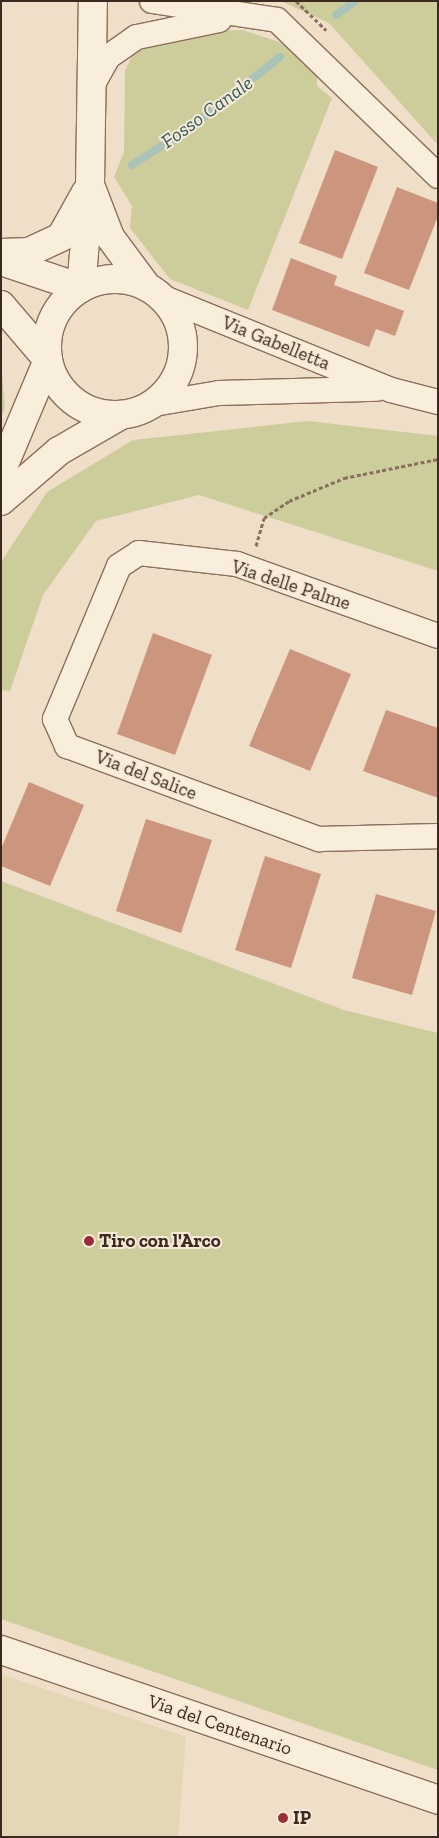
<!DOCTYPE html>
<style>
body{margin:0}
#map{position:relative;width:439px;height:1838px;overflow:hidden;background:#efdec8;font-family:"Zilla Slab",serif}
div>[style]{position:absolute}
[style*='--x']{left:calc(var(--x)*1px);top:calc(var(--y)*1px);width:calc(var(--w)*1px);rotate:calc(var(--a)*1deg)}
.farmland>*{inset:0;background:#e4d7b5}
.green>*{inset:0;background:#cdcd9c}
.stream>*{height:8px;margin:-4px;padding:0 4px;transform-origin:4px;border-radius:4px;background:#a9c3b8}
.building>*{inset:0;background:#cc957e}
.path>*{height:3px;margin-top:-1.5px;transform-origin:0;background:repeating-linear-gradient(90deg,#8b705d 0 4px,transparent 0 6.5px)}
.roads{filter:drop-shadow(1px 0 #8b705d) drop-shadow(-1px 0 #8b705d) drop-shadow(0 1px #8b705d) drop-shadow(0 -1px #8b705d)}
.street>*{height:24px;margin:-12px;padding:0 12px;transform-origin:12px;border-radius:12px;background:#f9eddc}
.secondary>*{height:28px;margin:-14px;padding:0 14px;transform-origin:14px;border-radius:14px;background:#f9eddc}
.secondary>.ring{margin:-14px;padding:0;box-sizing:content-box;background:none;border:28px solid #f9eddc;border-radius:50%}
.dots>*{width:14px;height:14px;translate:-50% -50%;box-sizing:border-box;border:2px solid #f6e9d8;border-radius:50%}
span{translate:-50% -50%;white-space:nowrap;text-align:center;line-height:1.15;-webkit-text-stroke:4px #f6e9d8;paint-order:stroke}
.street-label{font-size:19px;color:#3b2a20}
.poi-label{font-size:19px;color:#3b2a20;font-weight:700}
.left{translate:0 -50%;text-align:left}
.water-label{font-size:20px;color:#305b53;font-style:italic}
.frame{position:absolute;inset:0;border:2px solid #3b2a20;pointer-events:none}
</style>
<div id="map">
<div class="farmland">
<div style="clip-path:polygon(1px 1674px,186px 1737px,178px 1837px,1px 1837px)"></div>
</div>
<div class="green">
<div style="clip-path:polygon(281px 1px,438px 1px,438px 145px,329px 23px)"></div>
<div style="clip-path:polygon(243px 30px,282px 43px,317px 71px,317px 86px,332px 98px,248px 310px,170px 279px,130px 228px,132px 206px,114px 177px,124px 152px,125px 71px,133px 53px,193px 32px)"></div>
<div style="clip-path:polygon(1px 361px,5px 408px,1px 417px)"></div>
<div style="clip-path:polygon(308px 421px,438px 436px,438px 571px,199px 495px,96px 521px,43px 595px,10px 691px,1px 690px,1px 562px,47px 492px,133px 440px)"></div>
<div style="clip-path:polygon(1px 881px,344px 1010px,438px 1033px,438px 1770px,1px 1619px)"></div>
</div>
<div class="stream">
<div style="--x:336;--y:15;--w:24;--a:-36"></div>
<div style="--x:132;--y:165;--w:67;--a:-32.7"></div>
<div style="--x:188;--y:129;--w:117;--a:-38"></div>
</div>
<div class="building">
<div style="clip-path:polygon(335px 150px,378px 167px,342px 259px,299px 243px)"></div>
<div style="clip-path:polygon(397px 187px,438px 203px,438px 216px,409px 290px,364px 273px)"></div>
<div style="clip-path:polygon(291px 258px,337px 276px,334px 285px,404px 311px,395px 336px,376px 329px,369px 347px,272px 310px)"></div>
<div style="clip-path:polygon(153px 633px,212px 655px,175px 755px,117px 734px)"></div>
<div style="clip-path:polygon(290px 649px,351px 674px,310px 771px,249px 746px)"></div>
<div style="clip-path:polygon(386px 710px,438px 728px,438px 798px,363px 771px)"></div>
<div style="clip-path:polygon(29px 782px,84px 805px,50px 886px,1px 866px,1px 849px)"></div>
<div style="clip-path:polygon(146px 819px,212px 840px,181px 933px,116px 911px)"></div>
<div style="clip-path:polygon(265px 856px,321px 874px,291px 968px,235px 950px)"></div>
<div style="clip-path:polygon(376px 894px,436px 911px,412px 995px,352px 978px)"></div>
</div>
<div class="path">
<div style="--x:296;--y:1;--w:42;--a:44"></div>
<div style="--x:256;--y:546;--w:29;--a:-74"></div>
<div style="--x:264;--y:518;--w:30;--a:-34"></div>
<div style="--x:289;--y:501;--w:60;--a:-22.7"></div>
<div style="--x:344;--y:478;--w:96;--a:-11.4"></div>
</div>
<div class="roads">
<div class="street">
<div style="--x:152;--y:1;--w:126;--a:8.6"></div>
<div style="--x:277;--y:20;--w:224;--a:44.1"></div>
<div style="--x:93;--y:84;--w:31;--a:-61"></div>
<div style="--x:108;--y:57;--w:35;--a:-35"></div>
<div style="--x:137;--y:37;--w:84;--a:-11.7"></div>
<div style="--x:162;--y:297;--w:247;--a:22.1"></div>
<div style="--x:391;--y:390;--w:49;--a:14.3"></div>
<div style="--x:154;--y:404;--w:66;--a:-9.6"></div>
<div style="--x:219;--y:393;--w:158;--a:-1.5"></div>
<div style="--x:438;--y:636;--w:214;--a:-160.3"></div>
<div style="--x:237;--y:564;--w:99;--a:-173.6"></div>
<div style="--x:139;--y:553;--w:24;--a:147"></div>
<div style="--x:119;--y:566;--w:166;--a:112.7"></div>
<div style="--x:55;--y:719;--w:30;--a:66"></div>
<div style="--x:67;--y:746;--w:269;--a:20.3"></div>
<div style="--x:319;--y:839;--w:119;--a:-1.4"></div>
</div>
<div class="secondary">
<div style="--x:92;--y:190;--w:50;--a:69"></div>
<div style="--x:110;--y:237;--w:62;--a:53.5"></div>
<div style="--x:1;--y:253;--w:28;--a:-2"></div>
<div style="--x:29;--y:252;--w:35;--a:-25"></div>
<div style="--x:61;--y:237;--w:51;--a:-60.9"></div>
<div style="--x:1;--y:261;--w:84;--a:18.6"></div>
<div class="ring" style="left:47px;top:279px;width:108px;height:108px"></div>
<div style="--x:81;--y:288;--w:104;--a:-85.1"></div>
<div style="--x:90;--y:184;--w:183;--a:-89.1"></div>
<div style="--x:1;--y:305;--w:72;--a:49.5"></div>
<div style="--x:48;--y:360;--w:121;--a:112.8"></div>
<div style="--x:1;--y:501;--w:77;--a:-40.8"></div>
<div style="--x:59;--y:451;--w:72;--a:-30.1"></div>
<div style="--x:1;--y:1650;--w:462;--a:18.9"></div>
</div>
</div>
<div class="dots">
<div style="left:89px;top:1241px;background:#9a2d3b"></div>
<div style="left:283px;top:1818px;background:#9a2d3b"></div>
</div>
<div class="street-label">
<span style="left:276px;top:343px;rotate:22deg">Via Gabelletta</span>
<span style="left:291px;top:585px;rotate:18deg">Via delle Palme</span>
<span style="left:146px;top:775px;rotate:21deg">Via del Salice</span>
<span style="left:220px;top:1725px;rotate:19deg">Via del Centenario</span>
</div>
<div class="poi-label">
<span class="left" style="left:99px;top:1241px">Tiro con l'Arco</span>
<span class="left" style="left:293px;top:1818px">IP</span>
</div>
<div class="water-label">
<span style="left:207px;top:112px;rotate:-36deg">Fosso Canale</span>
</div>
<div class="frame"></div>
</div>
